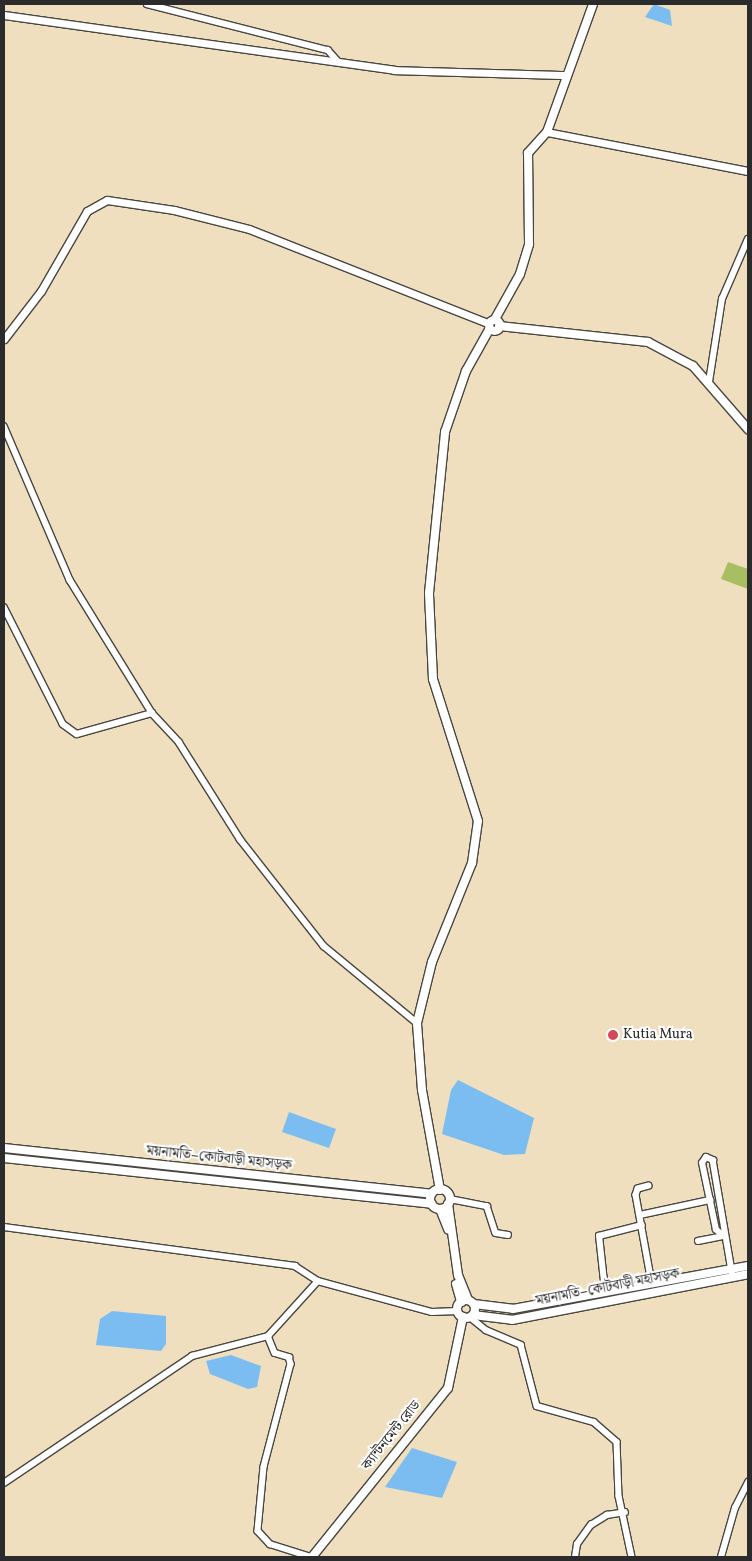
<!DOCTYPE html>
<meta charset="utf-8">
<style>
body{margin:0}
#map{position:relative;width:752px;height:1561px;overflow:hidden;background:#efdfbe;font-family:Vollkorn,"Noto Serif Bengali",serif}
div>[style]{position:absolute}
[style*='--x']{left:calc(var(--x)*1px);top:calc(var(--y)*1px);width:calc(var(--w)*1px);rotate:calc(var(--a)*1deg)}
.green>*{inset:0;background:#a7be63}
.water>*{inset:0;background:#7cbdf1}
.roads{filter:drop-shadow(1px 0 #484641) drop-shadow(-1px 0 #484641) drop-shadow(0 1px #484641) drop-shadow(0 -1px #484641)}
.minor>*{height:5.5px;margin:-2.75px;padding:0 2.75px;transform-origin:2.75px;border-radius:2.75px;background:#fff}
.tertiary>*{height:7px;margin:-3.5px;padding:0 3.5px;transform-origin:3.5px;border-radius:3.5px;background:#fff}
.secondary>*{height:8px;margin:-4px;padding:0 4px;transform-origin:4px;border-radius:4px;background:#fff}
.secondary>.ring{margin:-4px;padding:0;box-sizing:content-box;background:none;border:8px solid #fff;border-radius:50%}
.dots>*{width:14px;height:14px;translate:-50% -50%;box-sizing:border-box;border:2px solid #fff;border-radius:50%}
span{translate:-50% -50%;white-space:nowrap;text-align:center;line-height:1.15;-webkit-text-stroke:4px #fff;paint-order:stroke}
.poi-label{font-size:14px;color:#2b2b2b}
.left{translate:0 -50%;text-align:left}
.street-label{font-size:14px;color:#2b2b2b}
.frame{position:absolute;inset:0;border:5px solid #2b2b2b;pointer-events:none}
</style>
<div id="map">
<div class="green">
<div style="clip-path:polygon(728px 562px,748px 569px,748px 589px,721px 579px)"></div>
</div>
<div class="water">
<div style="clip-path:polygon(654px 4px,670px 10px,672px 26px,645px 17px)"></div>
<div style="clip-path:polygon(458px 1080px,534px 1118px,525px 1154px,504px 1155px,442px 1134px,451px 1090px)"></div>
<div style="clip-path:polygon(289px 1112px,336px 1129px,329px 1148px,282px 1132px)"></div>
<div style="clip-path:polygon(112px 1311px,166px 1316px,166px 1344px,161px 1351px,96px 1345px,100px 1319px)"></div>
<div style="clip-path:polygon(231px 1355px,261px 1366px,257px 1387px,248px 1389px,210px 1374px,206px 1361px)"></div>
<div style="clip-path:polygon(412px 1448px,457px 1462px,442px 1498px,385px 1487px)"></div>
</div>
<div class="roads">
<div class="minor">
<div style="--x:147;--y:4;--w:187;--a:14.3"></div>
<div style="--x:328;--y:50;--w:15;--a:48"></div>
<div style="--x:709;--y:382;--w:84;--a:-81.1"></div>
<div style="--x:722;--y:299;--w:65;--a:-66.6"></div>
<div style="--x:4;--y:426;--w:168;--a:66.8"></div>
<div style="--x:70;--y:580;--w:156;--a:58.3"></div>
<div style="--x:152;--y:713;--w:40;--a:47"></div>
<div style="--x:179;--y:742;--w:115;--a:57.8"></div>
<div style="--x:240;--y:839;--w:136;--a:51.9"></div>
<div style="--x:324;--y:946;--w:121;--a:39.6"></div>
<div style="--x:4;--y:607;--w:131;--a:63.2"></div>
<div style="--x:63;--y:724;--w:17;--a:36"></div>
<div style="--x:77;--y:734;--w:78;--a:-15.6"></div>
<div style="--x:649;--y:1186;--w:11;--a:165"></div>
<div style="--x:638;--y:1189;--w:6;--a:108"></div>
<div style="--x:636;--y:1195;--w:89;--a:79.7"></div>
<div style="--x:450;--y:1199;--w:38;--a:11"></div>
<div style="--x:487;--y:1206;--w:28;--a:72"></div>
<div style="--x:496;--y:1233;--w:12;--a:9"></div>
<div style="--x:640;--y:1215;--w:72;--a:-12.1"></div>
<div style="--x:4;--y:1227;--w:294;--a:7.6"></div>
<div style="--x:295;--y:1266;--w:27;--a:33"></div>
<div style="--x:723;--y:1236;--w:9;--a:-139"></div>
<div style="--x:716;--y:1230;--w:68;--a:-101.8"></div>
<div style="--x:702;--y:1163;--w:7;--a:-56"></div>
<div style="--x:706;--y:1157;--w:8;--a:23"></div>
<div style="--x:713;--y:1160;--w:119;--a:80.3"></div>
<div style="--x:698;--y:1241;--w:25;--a:-11"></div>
<div style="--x:605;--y:1291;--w:55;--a:-96.2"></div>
<div style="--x:599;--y:1236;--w:44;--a:-14.3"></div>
<div style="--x:470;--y:1317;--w:21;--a:39"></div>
<div style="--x:486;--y:1330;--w:38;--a:23"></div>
<div style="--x:521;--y:1345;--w:63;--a:75.3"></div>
<div style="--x:537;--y:1406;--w:59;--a:15.7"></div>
<div style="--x:594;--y:1422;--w:30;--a:41"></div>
<div style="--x:617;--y:1442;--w:54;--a:87.9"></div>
<div style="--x:619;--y:1496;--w:62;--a:78"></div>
<div style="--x:268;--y:1336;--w:18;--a:68"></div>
<div style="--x:275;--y:1353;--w:15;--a:16"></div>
<div style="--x:289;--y:1357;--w:7;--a:74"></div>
<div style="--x:291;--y:1364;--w:106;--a:104.7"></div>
<div style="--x:264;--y:1467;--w:64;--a:95.4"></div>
<div style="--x:258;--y:1531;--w:18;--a:47"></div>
<div style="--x:270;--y:1544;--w:43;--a:17.6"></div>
<div style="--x:4;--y:1483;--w:227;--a:-34"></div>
<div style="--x:192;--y:1356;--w:79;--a:-14.7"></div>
<div style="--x:268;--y:1336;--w:74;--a:-47.7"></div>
<div style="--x:318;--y:1281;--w:118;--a:15.2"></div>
<div style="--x:432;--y:1312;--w:26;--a:-2"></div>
<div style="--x:575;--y:1557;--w:13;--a:-81"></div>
<div style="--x:577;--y:1544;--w:24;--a:-54"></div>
<div style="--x:591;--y:1525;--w:19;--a:-32"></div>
<div style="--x:607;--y:1515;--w:18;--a:-9"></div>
<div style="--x:721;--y:1557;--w:51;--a:-74.1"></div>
<div style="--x:735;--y:1508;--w:29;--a:-63"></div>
</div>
<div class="tertiary">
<div style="--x:4;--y:15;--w:394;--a:8"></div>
<div style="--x:394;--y:70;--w:172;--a:1.7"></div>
<div style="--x:547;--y:132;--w:205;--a:11"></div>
<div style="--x:4;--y:339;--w:61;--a:-52.4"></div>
<div style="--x:41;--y:291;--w:92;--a:-60.1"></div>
<div style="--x:87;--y:211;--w:23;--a:-29"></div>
<div style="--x:107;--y:200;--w:68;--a:8.5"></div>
<div style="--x:174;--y:210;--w:77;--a:14.2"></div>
<div style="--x:249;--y:229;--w:257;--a:21.5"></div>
</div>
<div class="secondary">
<div style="--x:495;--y:319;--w:51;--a:-60.9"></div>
<div style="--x:520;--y:274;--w:31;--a:-73"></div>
<div style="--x:529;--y:244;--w:91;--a:-90.6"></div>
<div style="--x:528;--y:153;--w:28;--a:-48"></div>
<div style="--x:547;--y:132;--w:136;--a:-70.2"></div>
<div class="ring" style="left:488.5px;top:319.5px;width:3px;height:3px"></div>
<div style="--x:499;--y:326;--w:150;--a:6.1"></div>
<div style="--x:648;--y:342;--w:51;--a:28.1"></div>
<div style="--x:693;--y:366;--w:84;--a:48.9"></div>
<div style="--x:4;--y:1148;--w:430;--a:6.1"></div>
<div style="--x:4;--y:1158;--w:430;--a:6.1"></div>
<div class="ring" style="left:430px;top:1189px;width:12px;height:12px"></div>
<div style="--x:440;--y:1190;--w:102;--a:-100.2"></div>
<div style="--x:422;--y:1090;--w:67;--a:-94.3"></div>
<div style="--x:417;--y:1023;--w:63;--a:-76.2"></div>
<div style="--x:432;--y:962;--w:107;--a:-68"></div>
<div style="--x:472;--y:863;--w:42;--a:-81.9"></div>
<div style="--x:478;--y:821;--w:149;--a:-107.6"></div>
<div style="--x:433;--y:679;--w:86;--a:-92.7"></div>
<div style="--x:429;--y:593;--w:162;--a:-84.3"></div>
<div style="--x:445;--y:432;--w:65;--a:-71"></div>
<div style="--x:466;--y:371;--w:49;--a:-60.8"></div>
<div style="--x:448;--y:1204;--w:72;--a:82"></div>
<div style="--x:458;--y:1275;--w:27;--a:68"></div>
<div style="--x:440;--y:1209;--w:22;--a:68"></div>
<div style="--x:456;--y:1284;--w:19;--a:74"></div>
<div class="ring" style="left:457px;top:1300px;width:10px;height:10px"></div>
<div style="--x:474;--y:1304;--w:39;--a:7"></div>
<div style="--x:513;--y:1309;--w:239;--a:-10.4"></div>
<div style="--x:473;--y:1315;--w:39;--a:7"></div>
<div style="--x:512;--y:1320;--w:240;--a:-11"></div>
<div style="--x:312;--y:1557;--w:217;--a:-51.2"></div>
<div style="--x:448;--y:1388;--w:73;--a:-78.1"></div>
</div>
</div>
<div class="dots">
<div style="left:613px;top:1035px;background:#d1495b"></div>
</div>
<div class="poi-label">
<span class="left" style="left:623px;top:1035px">Kutia Mura</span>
</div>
<div class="street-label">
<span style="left:219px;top:1159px;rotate:6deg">ময়নামতি–কোটবাড়ী মহাসড়ক</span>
<span style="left:608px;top:1288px;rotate:-11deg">ময়নামতি–কোটবাড়ী মহাসড়ক</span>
<span style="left:392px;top:1436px;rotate:-51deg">ক্যান্টনমেন্ট রোড</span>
</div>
<div class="frame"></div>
</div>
